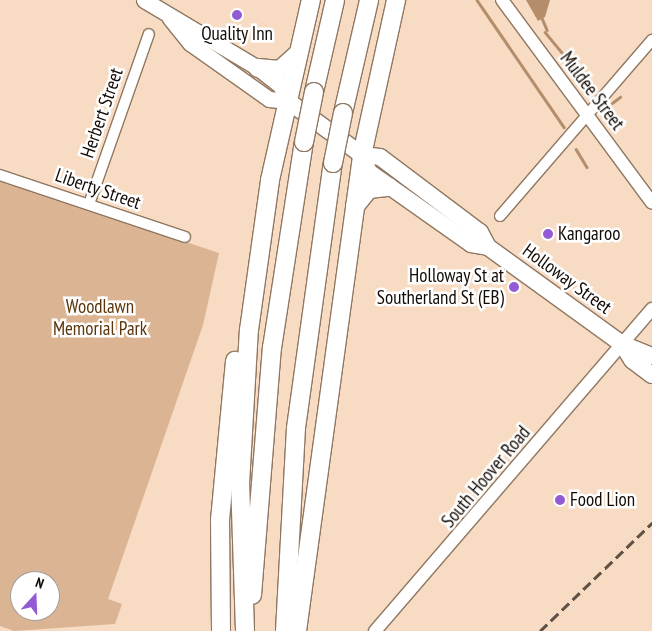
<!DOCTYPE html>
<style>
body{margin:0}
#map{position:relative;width:652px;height:631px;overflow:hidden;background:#f7dbc3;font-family:"PT Sans Narrow",sans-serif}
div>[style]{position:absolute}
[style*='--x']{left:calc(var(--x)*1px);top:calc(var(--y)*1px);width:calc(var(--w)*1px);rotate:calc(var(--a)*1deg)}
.green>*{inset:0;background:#dab493}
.water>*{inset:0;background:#b48e6b}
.stream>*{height:2.5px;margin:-1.25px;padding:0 1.25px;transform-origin:1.25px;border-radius:1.25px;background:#b48e6b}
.roads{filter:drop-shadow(1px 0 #907761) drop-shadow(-1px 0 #907761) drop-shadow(0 1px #907761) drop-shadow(0 -1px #907761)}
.minor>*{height:10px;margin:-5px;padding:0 5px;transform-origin:5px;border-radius:5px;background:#fff}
.tertiary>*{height:12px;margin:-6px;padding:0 6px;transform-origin:6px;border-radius:6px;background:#fff}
.primary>*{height:15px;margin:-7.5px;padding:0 7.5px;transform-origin:7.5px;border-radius:7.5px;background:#fff}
.trunk>*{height:16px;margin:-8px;padding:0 8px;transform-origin:8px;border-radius:8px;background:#fff}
.motorway>*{height:18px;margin:-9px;padding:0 9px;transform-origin:9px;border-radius:9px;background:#fff}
.rail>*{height:2.5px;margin-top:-1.25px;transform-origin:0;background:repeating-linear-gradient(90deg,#605145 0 10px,transparent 0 15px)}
.bridges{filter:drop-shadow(1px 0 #907761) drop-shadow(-1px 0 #907761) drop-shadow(0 1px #907761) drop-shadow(0 -1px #907761)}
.motorway-bridge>*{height:18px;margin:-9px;padding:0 9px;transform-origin:9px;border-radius:9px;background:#fff}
.dots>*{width:14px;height:14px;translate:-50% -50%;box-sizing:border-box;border:2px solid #fff;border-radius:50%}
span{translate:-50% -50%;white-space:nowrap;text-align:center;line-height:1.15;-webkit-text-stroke:5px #fff;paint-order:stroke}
.poi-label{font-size:19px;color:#130a04}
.left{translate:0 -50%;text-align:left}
.right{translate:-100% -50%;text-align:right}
.street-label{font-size:19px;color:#130a04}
.park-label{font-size:19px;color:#5c350a}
.north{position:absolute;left:10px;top:571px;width:50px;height:50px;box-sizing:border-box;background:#fff;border:1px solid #a19d9b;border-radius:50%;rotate:20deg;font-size:14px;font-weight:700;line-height:20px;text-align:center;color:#130a04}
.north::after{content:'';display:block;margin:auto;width:18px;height:22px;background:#925bd3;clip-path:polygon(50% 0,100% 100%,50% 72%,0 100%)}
</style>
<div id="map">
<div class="green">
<div style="clip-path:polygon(evenodd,0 180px,219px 253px,203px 325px,108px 599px,122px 604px,115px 624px,14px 631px,0 626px,0 180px,20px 581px,50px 581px,50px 611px,20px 611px,20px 581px)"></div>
</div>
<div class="water">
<div style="clip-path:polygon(526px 0,550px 0,545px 17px,538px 21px)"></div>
</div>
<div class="stream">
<div style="--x:477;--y:0;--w:154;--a:55.6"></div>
<div style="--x:542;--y:18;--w:13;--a:67"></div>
<div style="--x:545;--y:32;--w:74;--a:50.5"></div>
<div style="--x:612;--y:103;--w:10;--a:-37"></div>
<div style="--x:576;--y:149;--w:21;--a:59"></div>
</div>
<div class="roads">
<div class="minor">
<div style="--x:0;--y:175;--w:195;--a:18.5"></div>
<div style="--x:89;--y:204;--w:180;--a:-70.6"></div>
<div style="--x:500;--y:216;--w:233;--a:-49.2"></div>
</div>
<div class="tertiary">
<div style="--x:502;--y:0;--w:252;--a:53.5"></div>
<div style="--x:375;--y:631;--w:425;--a:-49.3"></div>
</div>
<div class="primary">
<div style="--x:144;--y:0;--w:133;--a:30.8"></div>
<div style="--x:258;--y:68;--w:28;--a:38"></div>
<div style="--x:280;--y:85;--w:18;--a:63"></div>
<div style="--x:288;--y:101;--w:19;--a:-174"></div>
<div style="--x:269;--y:99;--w:97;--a:-144.7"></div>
<div style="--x:190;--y:43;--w:32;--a:-129"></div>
</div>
<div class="trunk">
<div style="--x:288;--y:101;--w:92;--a:36.1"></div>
<div style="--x:362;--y:155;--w:18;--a:68"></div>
<div style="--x:369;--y:172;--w:125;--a:35.2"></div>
<div style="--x:471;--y:244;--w:17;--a:10"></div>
<div style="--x:488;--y:247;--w:165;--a:35.9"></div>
<div style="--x:622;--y:344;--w:32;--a:22"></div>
<div style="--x:362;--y:155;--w:18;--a:6"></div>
<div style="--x:380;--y:157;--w:125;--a:36.9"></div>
<div style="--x:480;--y:232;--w:17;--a:62"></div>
<div style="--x:622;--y:344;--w:19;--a:58"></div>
<div style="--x:632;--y:360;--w:25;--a:37"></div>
</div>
<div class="motorway">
<div style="--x:258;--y:68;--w:22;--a:5"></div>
<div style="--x:280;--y:70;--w:24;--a:-42"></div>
<div style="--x:314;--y:92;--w:94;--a:-77.1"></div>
<div style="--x:343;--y:113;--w:116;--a:-77"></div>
<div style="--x:355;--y:206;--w:22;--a:-51"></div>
<div style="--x:369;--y:189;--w:20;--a:-6"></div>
<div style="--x:252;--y:595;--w:248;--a:-85.4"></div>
<div style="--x:272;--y:348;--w:208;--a:-81.2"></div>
<div style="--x:221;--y:631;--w:111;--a:-90.5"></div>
<div style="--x:220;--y:520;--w:160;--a:-84.6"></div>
<div style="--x:245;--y:631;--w:147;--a:-91.9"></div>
<div style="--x:240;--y:484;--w:154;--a:-86.7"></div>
<div style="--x:249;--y:330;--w:151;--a:-82"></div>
<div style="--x:270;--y:180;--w:185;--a:-77.2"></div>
<div style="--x:285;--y:631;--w:203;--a:-86.9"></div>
<div style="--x:296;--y:428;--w:268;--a:-82.1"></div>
<div style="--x:297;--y:631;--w:480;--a:-82.2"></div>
<div style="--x:362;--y:155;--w:159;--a:-77.6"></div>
</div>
</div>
<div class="rail">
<div style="--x:540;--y:631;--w:156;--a:-44"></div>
</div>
<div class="bridges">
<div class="motorway-bridge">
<div style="--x:304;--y:142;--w:51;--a:-78.7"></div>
<div style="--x:333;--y:163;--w:51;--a:-78.7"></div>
</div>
</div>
<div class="dots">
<div style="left:237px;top:15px;background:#925bd3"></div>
<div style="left:548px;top:234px;background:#925bd3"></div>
<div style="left:514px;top:287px;background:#925bd3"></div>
<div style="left:560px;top:500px;background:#925bd3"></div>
</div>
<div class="poi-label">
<span style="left:237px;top:34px">Quality Inn</span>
<span class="left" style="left:558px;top:234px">Kangaroo</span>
<span class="right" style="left:504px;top:287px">Holloway St at<br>Southerland St (EB)</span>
<span class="left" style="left:570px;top:500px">Food Lion</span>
</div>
<div class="street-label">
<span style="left:592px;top:91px;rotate:53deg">Muldee Street</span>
<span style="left:102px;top:113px;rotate:-71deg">Herbert Street</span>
<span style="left:98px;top:189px;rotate:19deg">Liberty Street</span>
<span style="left:567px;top:279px;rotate:36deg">Holloway Street</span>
<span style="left:486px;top:477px;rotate:-50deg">South Hoover Road</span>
</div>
<div class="park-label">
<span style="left:100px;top:318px">Woodlawn<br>Memorial Park</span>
</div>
<div class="north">N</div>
</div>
